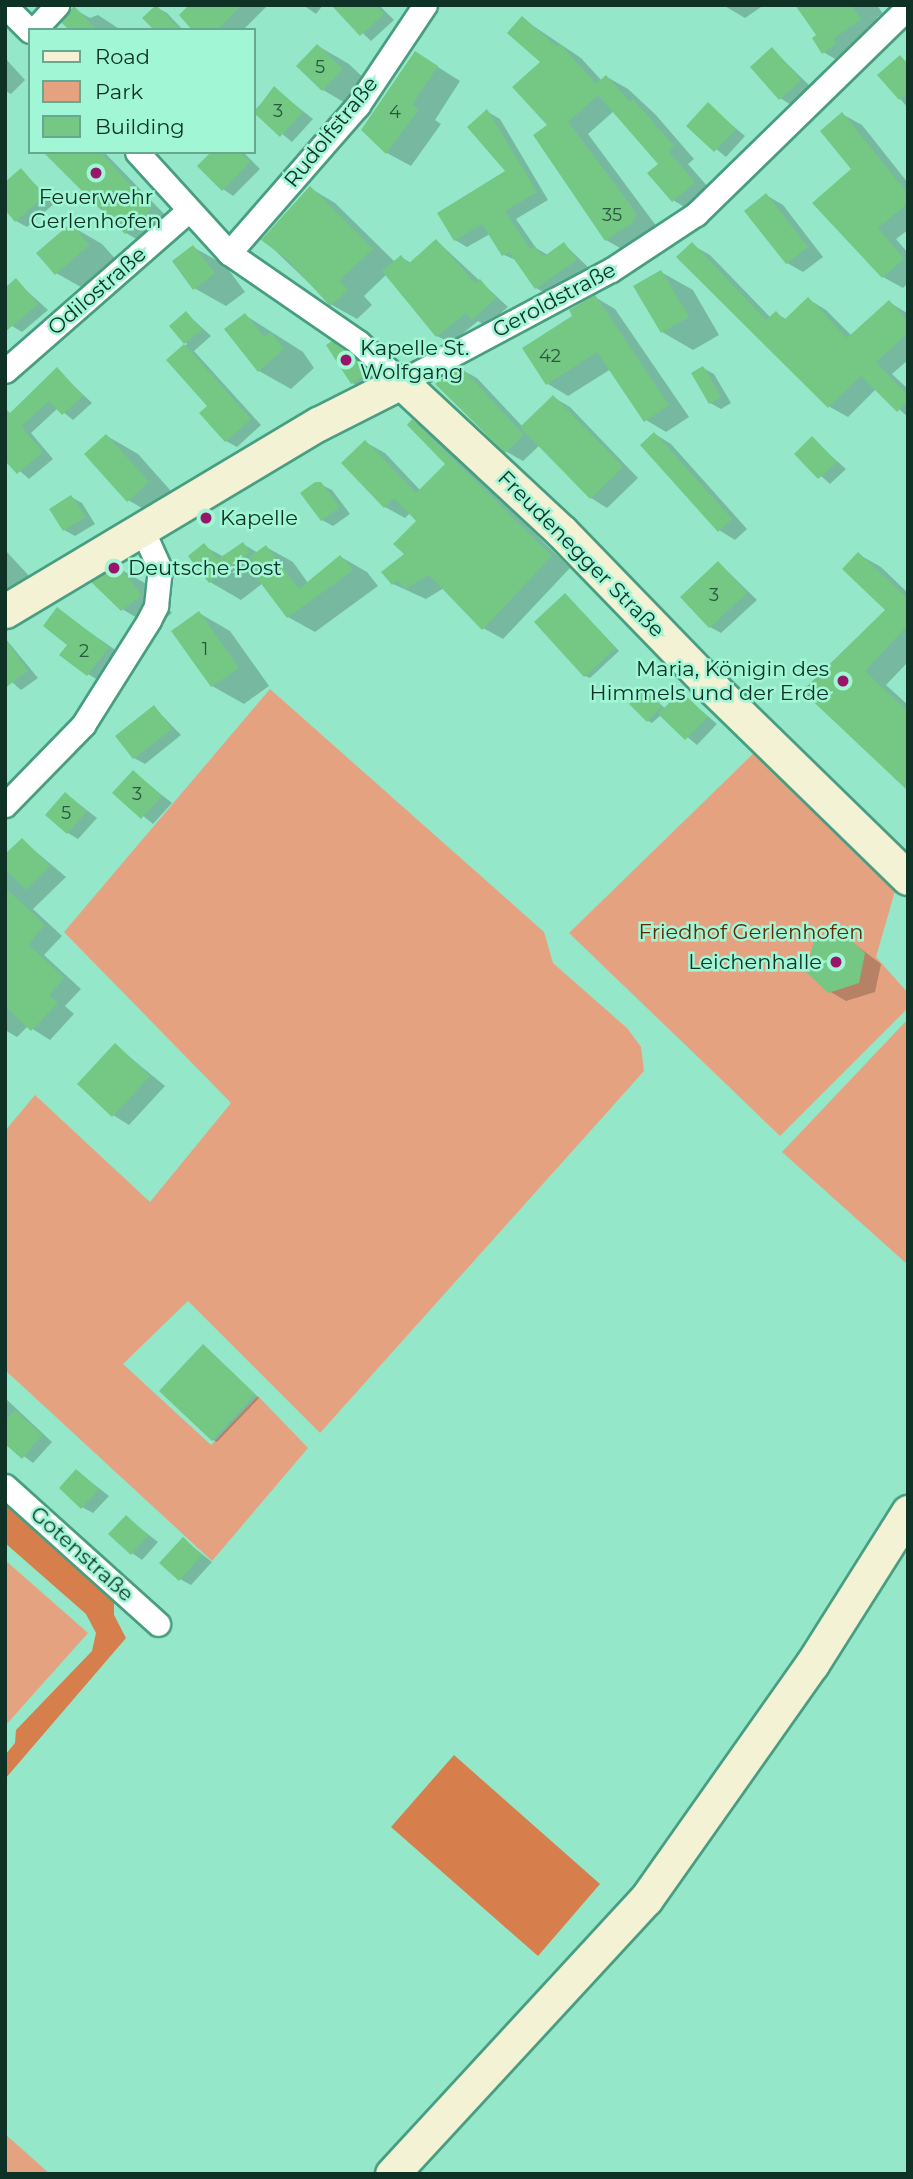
<!DOCTYPE html>
<meta charset="utf-8">
<style>
body{margin:0}
#map{position:relative;width:913px;height:2179px;overflow:hidden;background:#94e8c9;font-family:Montserrat,sans-serif}
div>[style]{position:absolute}
[style*='--x']{left:calc(var(--x)*1px);top:calc(var(--y)*1px);width:calc(var(--w)*1px);rotate:calc(var(--a)*1deg)}
.green>*{inset:0;background:#e5a280}
.forest>*{inset:0;background:#d77e4d}
.shadow>*{inset:0;background:#0003}
.building>*{inset:0;background:#75c884}
.roads{filter:drop-shadow(2px 0 #499d80) drop-shadow(-2px 0 #499d80) drop-shadow(0 2px #499d80) drop-shadow(0 -2px #499d80)}
.street>*{height:23px;margin:-11.5px;padding:0 11.5px;transform-origin:11.5px;border-radius:11.5px;background:#fff}
.secondary>*{height:33px;margin:-16.5px;padding:0 16.5px;transform-origin:16.5px;border-radius:16.5px;background:#f3f2d4}
.dots>*{width:19px;height:19px;translate:-50% -50%;box-sizing:border-box;border:4px solid #a1f6d6;border-radius:50%}
span{translate:-50% -50%;white-space:nowrap;text-align:center;line-height:1.15;-webkit-text-stroke:5px #a1f6d6;paint-order:stroke}
.number-label{font-size:18px;color:#28583e}
.number-label span{-webkit-text-stroke-width:0}
.street-label{font-size:21px;color:#0e3226}
.poi-label{font-size:21px;color:#0e3226}
.left{translate:0 -50%;text-align:left}
.right{translate:-100% -50%;text-align:right}
.park-label{font-size:21px;color:#622902}
.frame{position:absolute;inset:0;border:7px solid #0e3226;pointer-events:none}
.legend{position:absolute;left:28px;top:28px;width:228px;height:126px;box-sizing:border-box;background:#a1f6d6;border:2px solid #66a890;margin:0;padding:9px 12px;list-style:none;font-size:21px;color:#0e3226}
.legend li{display:flex;align-items:center;gap:14px;height:35px}
.legend b{width:35px;border:2px solid #66a890}
</style>
<div id="map">
<div class="green">
<div style="clip-path:polygon(270px 689px,544px 932px,553px 963px,628px 1029px,641px 1047px,644px 1071px,320px 1433px,188px 1301px,123px 1364px,211px 1445px,258px 1396px,308px 1448px,212px 1561px,5px 1370px,5px 1131px,35px 1095px,150px 1202px,231px 1103px,64px 932px)"></div>
<div style="clip-path:polygon(757px 750px,895px 891px,876px 957px,908px 993px,908px 1008px,780px 1136px,569px 933px)"></div>
<div style="clip-path:polygon(908px 1019px,908px 1265px,782px 1152px)"></div>
<div style="clip-path:polygon(5px 1560px,88px 1633px,5px 1726px)"></div>
<div style="clip-path:polygon(5px 2134px,50px 2174px,5px 2174px)"></div>
</div>
<div class="forest">
<div style="clip-path:polygon(5px 1498px,114px 1592px,114px 1615px,126px 1638px,5px 1779px,5px 1755px,15px 1743px,16px 1730px,92px 1651px,96px 1633px,86px 1614px,5px 1543px)"></div>
<div style="clip-path:polygon(454px 1755px,600px 1884px,538px 1956px,391px 1827px)"></div>
</div>
<div class="shadow">
<div style="clip-path:polygon(192px 5px,268px 5px,243px 30px,195px 30px)"></div>
<div style="clip-path:polygon(303px 5px,323px 5px,316px 14px)"></div>
<div style="clip-path:polygon(333px 5px,379px 5px,394px 20px,371px 41px)"></div>
<div style="clip-path:polygon(723px 5px,764px 5px,745px 18px)"></div>
<div style="clip-path:polygon(797px 5px,877px 5px,883px 14px,877px 17px,891px 38px,855px 70px,823px 52px,819px 35px)"></div>
<div style="clip-path:polygon(156px 7px,167px 13px,183px 30px,156px 30px)"></div>
<div style="clip-path:polygon(74px 9px,90px 18px,98px 15px,121px 30px,70px 30px)"></div>
<div style="clip-path:polygon(523px 19px,581px 58px,602px 81px,607px 77px,628px 89px,655px 114px,694px 159px,688px 164px,715px 195px,694px 213px,673px 200px,660px 164px,614px 111px,588px 134px,657px 227px,627px 252px,606px 240px,549px 126px,543px 62px)"></div>
<div style="clip-path:polygon(318px 46px,349px 64px,374px 88px,354px 108px,323px 90px)"></div>
<div style="clip-path:polygon(772px 49px,811px 87px,791px 105px,780px 98px)"></div>
<div style="clip-path:polygon(416px 53px,460px 81px,435px 120px,441px 124px,411px 166px,387px 153px,364px 130px)"></div>
<div style="clip-path:polygon(5px 58px,25px 80px,11px 94px,5px 91px)"></div>
<div style="clip-path:polygon(880px 75px,908px 78px,908px 108px)"></div>
<div style="clip-path:polygon(275px 89px,313px 119px,292px 142px,254px 111px)"></div>
<div style="clip-path:polygon(708px 105px,745px 136px,726px 157px,688px 126px)"></div>
<div style="clip-path:polygon(488px 112px,500px 119px,548px 200px,516px 219px,536px 248px,548px 255px,564px 244px,588px 267px,549px 295px,536px 288px,518px 261px,504px 255px,490px 234px,467px 247px,455px 240px,508px 172px)"></div>
<div style="clip-path:polygon(842px 114px,862px 125px,908px 183px,908px 230px,896px 239px,908px 253px,908px 283px,903px 288px,883px 277px)"></div>
<div style="clip-path:polygon(46px 152px,104px 152px,170px 220px,145px 244px,126px 233px)"></div>
<div style="clip-path:polygon(213px 152px,243px 152px,260px 169px,233px 196px,223px 189px)"></div>
<div style="clip-path:polygon(21px 171px,55px 203px,27px 227px,16px 221px)"></div>
<div style="clip-path:polygon(310px 188px,335px 203px,395px 262px,401px 257px,411px 263px,437px 241px,508px 307px,486px 326px,478px 321px,451px 343px,437px 336px,387px 274px,364px 296px,372px 305px,357px 319px,332px 305px,264px 240px)"></div>
<div style="clip-path:polygon(766px 195px,783px 205px,823px 257px,803px 272px,787px 263px)"></div>
<div style="clip-path:polygon(71px 226px,102px 244px,120px 264px,88px 291px,56px 273px)"></div>
<div style="clip-path:polygon(692px 245px,710px 255px,771px 318px,776px 313px,787px 320px,808px 299px,826px 310px,852px 336px,889px 302px,907px 313px,908px 360px,892px 374px,908px 389px,908px 417px,876px 389px,848px 417px,830px 407px,679px 257px)"></div>
<div style="clip-path:polygon(193px 247px,225px 265px,245px 292px,226px 306px,194px 288px)"></div>
<div style="clip-path:polygon(661px 272px,693px 290px,719px 335px,693px 350px,662px 332px)"></div>
<div style="clip-path:polygon(16px 281px,48px 310px,22px 332px,12px 326px)"></div>
<div style="clip-path:polygon(595px 297px,615px 309px,689px 417px,666px 432px,646px 420px,611px 369px,568px 396px,548px 384px,575px 316px)"></div>
<div style="clip-path:polygon(186px 313px,211px 336px,194px 351px,261px 425px,237px 447px,226px 441px,209px 406px,169px 360px,187px 344px,171px 326px)"></div>
<div style="clip-path:polygon(245px 315px,303px 352px,314px 368px,291px 389px,259px 371px,227px 329px)"></div>
<div style="clip-path:polygon(343px 350px,366px 367px,375px 381px,363px 389px,352px 383px)"></div>
<div style="clip-path:polygon(703px 368px,714px 374px,731px 403px,721px 409px,710px 403px)"></div>
<div style="clip-path:polygon(460px 369px,477px 378px,523px 427px,553px 397px,570px 407px,638px 478px,607px 508px,591px 498px,540px 445px,523px 461px,507px 452px,438px 384px)"></div>
<div style="clip-path:polygon(57px 370px,92px 403px,73px 420px,58px 408px,31px 433px,53px 459px,29px 479px,5px 458px,5px 418px)"></div>
<div style="clip-path:polygon(413px 421px,432px 432px,570px 568px,503px 639px,483px 628px,444px 588px,426px 599px,393px 584px,419px 521px,411px 512px,405px 518px,385px 507px,365px 442px,385px 453px,420px 490px,447px 464px)"></div>
<div style="clip-path:polygon(655px 434px,671px 444px,747px 529px,735px 540px,719px 530px)"></div>
<div style="clip-path:polygon(107px 436px,138px 454px,179px 500px,159px 518px,128px 500px)"></div>
<div style="clip-path:polygon(812px 439px,846px 469px,830px 484px,796px 454px)"></div>
<div style="clip-path:polygon(320px 484px,332px 490px,350px 514px,333px 526px,322px 520px)"></div>
<div style="clip-path:polygon(71px 497px,82px 503px,95px 524px,75px 536px,64px 530px,51px 509px)"></div>
<div style="clip-path:polygon(243px 544px,258px 553px,266px 547px,293px 562px,308px 583px,341px 557px,367px 572px,378px 586px,315px 632px,288px 617px,263px 583px,241px 600px,210px 582px,204px 546px,224px 557px)"></div>
<div style="clip-path:polygon(5px 550px,32px 579px,5px 597px)"></div>
<div style="clip-path:polygon(858px 554px,881px 567px,908px 593px,908px 662px,886px 685px,908px 705px,908px 788px,804px 691px,888px 610px)"></div>
<div style="clip-path:polygon(719px 563px,757px 600px,721px 633px,710px 627px)"></div>
<div style="clip-path:polygon(118px 568px,150px 586px,172px 613px,154px 628px,122px 609px)"></div>
<div style="clip-path:polygon(566px 595px,619px 651px,590px 678px,585px 676px)"></div>
<div style="clip-path:polygon(58px 610px,131px 661px,111px 688px,88px 674px,69px 645px)"></div>
<div style="clip-path:polygon(199px 613px,230px 631px,269px 686px,244px 704px,212px 686px,173px 631px)"></div>
<div style="clip-path:polygon(5px 638px,38px 678px,21px 690px,5px 676px)"></div>
<div style="clip-path:polygon(644px 690px,666px 709px,681px 693px,717px 724px,697px 745px,661px 715px,652px 723px,648px 721px)"></div>
<div style="clip-path:polygon(154px 707px,181px 735px,145px 764px,134px 758px)"></div>
<div style="clip-path:polygon(133px 772px,172px 803px,153px 824px,115px 793px)"></div>
<div style="clip-path:polygon(66px 794px,97px 818px,78px 839px,68px 833px)"></div>
<div style="clip-path:polygon(22px 840px,66px 877px,33px 909px,62px 936px,44px 955px,81px 989px,65px 1006px,74px 1014px,50px 1040px,28px 1026px,17px 1037px,5px 1030px,5px 857px)"></div>
<div style="clip-path:polygon(844px 936px,881px 964px,875px 992px,846px 1001px,829px 991px)"></div>
<div style="clip-path:polygon(115px 1045px,165px 1086px,129px 1125px,113px 1115px)"></div>
<div style="clip-path:polygon(208px 1349px,259px 1398px,217px 1442px,213px 1440px)"></div>
<div style="clip-path:polygon(5px 1398px,52px 1442px,33px 1463px,5px 1442px)"></div>
<div style="clip-path:polygon(77px 1471px,109px 1496px,93px 1513px,82px 1507px)"></div>
<div style="clip-path:polygon(126px 1517px,158px 1542px,142px 1560px,132px 1553px)"></div>
<div style="clip-path:polygon(183px 1539px,212px 1562px,191px 1585px,180px 1579px)"></div>
</div>
<div class="building">
<div style="clip-path:polygon(156px 5px,180px 30px,154px 30px,142px 18px)"></div>
<div style="clip-path:polygon(189px 5px,242px 5px,217px 30px,192px 30px,179px 15px)"></div>
<div style="clip-path:polygon(331px 5px,376px 5px,384px 14px,360px 36px)"></div>
<div style="clip-path:polygon(795px 5px,851px 5px,861px 19px,833px 39px,837px 43px,822px 54px,812px 38px,816px 35px)"></div>
<div style="clip-path:polygon(74px 6px,97px 30px,69px 30px,61px 22px)"></div>
<div style="clip-path:polygon(522px 16px,557px 47px,560px 44px,596px 84px,606px 75px,630px 102px,633px 99px,674px 146px,668px 151px,695px 182px,672px 202px,647px 173px,658px 164px,598px 95px,568px 122px,637px 214px,633px 222px,605px 241px,533px 135px,547px 125px,512px 87px,540px 62px,507px 33px)"></div>
<div style="clip-path:polygon(317px 44px,343px 69px,322px 91px,296px 66px)"></div>
<div style="clip-path:polygon(772px 47px,801px 80px,779px 100px,750px 67px)"></div>
<div style="clip-path:polygon(415px 51px,438px 66px,412px 105px,419px 109px,386px 154px,361px 130px)"></div>
<div style="clip-path:polygon(900px 55px,908px 64px,908px 93px,899px 100px,877px 75px)"></div>
<div style="clip-path:polygon(274px 86px,303px 112px,280px 137px,254px 113px)"></div>
<div style="clip-path:polygon(708px 102px,736px 129px,714px 152px,686px 126px)"></div>
<div style="clip-path:polygon(487px 109px,537px 192px,505px 211px,530px 249px,535px 246px,543px 257px,564px 242px,577px 260px,535px 289px,509px 252px,502px 256px,482px 224px,454px 241px,437px 213px,505px 171px,467px 127px)"></div>
<div style="clip-path:polygon(842px 112px,908px 194px,908px 203px,878px 228px,904px 259px,882px 278px,812px 203px,851px 169px,820px 131px)"></div>
<div style="clip-path:polygon(43px 152px,100px 152px,152px 208px,125px 234px)"></div>
<div style="clip-path:polygon(211px 152px,240px 152px,250px 162px,222px 191px,197px 166px)"></div>
<div style="clip-path:polygon(21px 168px,45px 196px,15px 222px,5px 210px,5px 182px)"></div>
<div style="clip-path:polygon(310px 186px,373px 249px,339px 280px,348px 290px,330px 306px,288px 260px,261px 240px)"></div>
<div style="clip-path:polygon(766px 193px,808px 247px,786px 264px,744px 211px)"></div>
<div style="clip-path:polygon(71px 223px,89px 245px,55px 275px,36px 253px)"></div>
<div style="clip-path:polygon(436px 239px,475px 283px,480px 279px,496px 298px,472px 320px,466px 313px,436px 337px,382px 271px,401px 255px,408px 264px)"></div>
<div style="clip-path:polygon(692px 242px,766px 320px,776px 311px,784px 320px,808px 297px,847px 338px,889px 300px,908px 321px,908px 333px,876px 362px,908px 396px,908px 401px,897px 412px,861px 376px,828px 408px,676px 257px)"></div>
<div style="clip-path:polygon(193px 245px,215px 273px,193px 290px,172px 261px)"></div>
<div style="clip-path:polygon(661px 270px,689px 317px,661px 333px,633px 286px)"></div>
<div style="clip-path:polygon(16px 278px,38px 304px,5px 332px,5px 288px)"></div>
<div style="clip-path:polygon(595px 295px,669px 405px,644px 422px,597px 352px,546px 385px,522px 348px,572px 316px,569px 310px)"></div>
<div style="clip-path:polygon(186px 311px,202px 330px,184px 344px,169px 326px)"></div>
<div style="clip-path:polygon(245px 313px,264px 337px,271px 332px,284px 349px,258px 372px,224px 329px)"></div>
<div style="clip-path:polygon(332px 341px,355px 358px,366px 374px,351px 384px,326px 345px)"></div>
<div style="clip-path:polygon(184px 344px,251px 419px,225px 442px,199px 413px,207px 406px,166px 360px)"></div>
<div style="clip-path:polygon(460px 366px,524px 435px,505px 453px,435px 384px)"></div>
<div style="clip-path:polygon(703px 366px,721px 397px,709px 404px,691px 373px)"></div>
<div style="clip-path:polygon(57px 367px,83px 396px,62px 415px,49px 401px,21px 426px,43px 452px,17px 474px,5px 461px,5px 408px,10px 413px)"></div>
<div style="clip-path:polygon(553px 395px,623px 467px,590px 499px,520px 427px)"></div>
<div style="clip-path:polygon(412px 419px,552px 556px,482px 630px,429px 575px,405px 589px,398px 580px,392px 585px,381px 572px,404px 554px,393px 544px,416px 521px,394px 498px,384px 508px,341px 463px,365px 440px,416px 493px,445px 464px,407px 425px)"></div>
<div style="clip-path:polygon(654px 432px,732px 519px,718px 532px,640px 445px)"></div>
<div style="clip-path:polygon(106px 434px,149px 482px,127px 502px,84px 454px)"></div>
<div style="clip-path:polygon(812px 436px,837px 462px,818px 479px,794px 454px)"></div>
<div style="clip-path:polygon(315px 482px,321px 482px,340px 507px,321px 521px,300px 493px)"></div>
<div style="clip-path:polygon(71px 495px,86px 517px,63px 531px,49px 509px)"></div>
<div style="clip-path:polygon(243px 542px,250px 552px,209px 583px,188px 556px,204px 543px,218px 559px)"></div>
<div style="clip-path:polygon(266px 545px,299px 589px,340px 555px,353px 570px,287px 618px,244px 561px)"></div>
<div style="clip-path:polygon(858px 552px,908px 599px,908px 625px,865px 671px,908px 712px,908px 791px,802px 691px,885px 610px,842px 569px)"></div>
<div style="clip-path:polygon(718px 561px,747px 593px,709px 628px,680px 597px)"></div>
<div style="clip-path:polygon(118px 566px,142px 595px,121px 611px,91px 582px)"></div>
<div style="clip-path:polygon(565px 593px,616px 648px,584px 677px,534px 622px)"></div>
<div style="clip-path:polygon(57px 607px,109px 647px,87px 676px,59px 655px,67px 645px,43px 626px)"></div>
<div style="clip-path:polygon(199px 611px,239px 668px,211px 687px,171px 631px)"></div>
<div style="clip-path:polygon(5px 639px,28px 671px,5px 688px)"></div>
<div style="clip-path:polygon(644px 688px,662px 706px,647px 722px,629px 704px)"></div>
<div style="clip-path:polygon(681px 691px,708px 717px,685px 740px,658px 714px)"></div>
<div style="clip-path:polygon(154px 705px,172px 729px,133px 759px,115px 736px)"></div>
<div style="clip-path:polygon(133px 770px,162px 796px,141px 819px,112px 793px)"></div>
<div style="clip-path:polygon(65px 792px,87px 811px,67px 834px,45px 815px)"></div>
<div style="clip-path:polygon(22px 838px,50px 866px,26px 890px,5px 869px,5px 854px)"></div>
<div style="clip-path:polygon(5px 888px,45px 925px,28px 944px,64px 978px,49px 995px,58px 1003px,31px 1031px,5px 1006px)"></div>
<div style="clip-path:polygon(844px 934px,865px 953px,859px 983px,828px 993px,806px 972px,814px 941px)"></div>
<div style="clip-path:polygon(115px 1043px,150px 1076px,112px 1117px,77px 1084px)"></div>
<div style="clip-path:polygon(203px 1344px,255px 1394px,212px 1441px,159px 1391px)"></div>
<div style="clip-path:polygon(15px 1410px,42px 1435px,22px 1459px,5px 1444px,5px 1421px)"></div>
<div style="clip-path:polygon(76px 1469px,99px 1489px,81px 1509px,59px 1488px)"></div>
<div style="clip-path:polygon(126px 1515px,148px 1535px,131px 1555px,108px 1534px)"></div>
<div style="clip-path:polygon(183px 1537px,202px 1555px,179px 1581px,159px 1563px)"></div>
</div>
<div class="roads">
<div class="street">
<div style="--x:5;--y:6;--w:35;--a:45"></div>
<div style="--x:34;--y:30;--w:34;--a:-47"></div>
<div style="--x:137;--y:152;--w:137;--a:47.7"></div>
<div style="--x:229;--y:253;--w:157;--a:34.6"></div>
<div style="--x:358;--y:342;--w:59;--a:42.9"></div>
<div style="--x:401;--y:382;--w:238;--a:-28.1"></div>
<div style="--x:611;--y:270;--w:102;--a:-33.4"></div>
<div style="--x:696;--y:214;--w:296;--a:-44.3"></div>
<div style="--x:229;--y:253;--w:196;--a:-48.9"></div>
<div style="--x:358;--y:105;--w:120;--a:-56.2"></div>
<div style="--x:5;--y:371;--w:244;--a:-41.2"></div>
<div style="--x:5;--y:805;--w:112;--a:-45.7"></div>
<div style="--x:83;--y:725;--w:124;--a:-57.8"></div>
<div style="--x:149;--y:620;--w:16;--a:-63"></div>
<div style="--x:156;--y:606;--w:37;--a:-84"></div>
<div style="--x:160;--y:569;--w:44;--a:-114.2"></div>
<div style="--x:5;--y:1486;--w:206;--a:42"></div>
</div>
<div class="secondary">
<div style="--x:5;--y:611;--w:365;--a:-30.9"></div>
<div style="--x:318;--y:424;--w:93;--a:-26.8"></div>
<div style="--x:401;--y:382;--w:220;--a:43"></div>
<div style="--x:562;--y:532;--w:217;--a:45.9"></div>
<div style="--x:713;--y:688;--w:272;--a:44.3"></div>
<div style="--x:392;--y:2174;--w:374;--a:-47.3"></div>
<div style="--x:646;--y:1899;--w:288;--a:-54.8"></div>
<div style="--x:812;--y:1664;--w:180;--a:-57.7"></div>
</div>
</div>
<div class="dots">
<div style="left:96px;top:173px;background:#991569"></div>
<div style="left:346px;top:360px;background:#991569"></div>
<div style="left:206px;top:518px;background:#991569"></div>
<div style="left:114px;top:568px;background:#991569"></div>
<div style="left:843px;top:681px;background:#991569"></div>
<div style="left:836px;top:962px;background:#991569"></div>
</div>
<div class="number-label">
<span style="left:320px;top:67px">5</span>
<span style="left:278px;top:111px">3</span>
<span style="left:395px;top:112px">4</span>
<span style="left:612px;top:215px">35</span>
<span style="left:550px;top:356px">42</span>
<span style="left:714px;top:595px">3</span>
<span style="left:205px;top:649px">1</span>
<span style="left:84px;top:651px">2</span>
<span style="left:137px;top:794px">3</span>
<span style="left:66px;top:813px">5</span>
</div>
<div class="street-label">
<span style="left:331px;top:132px;rotate:-51deg">Rudolfstraße</span>
<span style="left:97px;top:291px;rotate:-41deg">Odilostraße</span>
<span style="left:554px;top:300px;rotate:-28deg">Geroldstraße</span>
<span style="left:581px;top:554px;rotate:45deg">Freudenegger Straße</span>
<span style="left:82px;top:1554px;rotate:42deg">Gotenstraße</span>
</div>
<div class="poi-label">
<span style="left:96px;top:209px">Feuerwehr<br>Gerlenhofen</span>
<span class="left" style="left:360px;top:360px">Kapelle St.<br>Wolfgang</span>
<span class="left" style="left:220px;top:518px">Kapelle</span>
<span class="left" style="left:128px;top:568px">Deutsche Post</span>
<span class="right" style="left:829px;top:681px">Maria, Königin des<br>Himmels und der Erde</span>
<span class="right" style="left:822px;top:962px">Leichenhalle</span>
</div>
<div class="park-label">
<span style="left:751px;top:932px">Friedhof Gerlenhofen</span>
</div>
<div class="frame"></div>
<ul class="legend">
<li><b style="height:9px;background:#f3f2d4"></b>Road</li>
<li><b style="height:19px;background:#e5a280"></b>Park</li>
<li><b style="height:19px;background:#75c884"></b>Building</li>
</ul>
</div>
